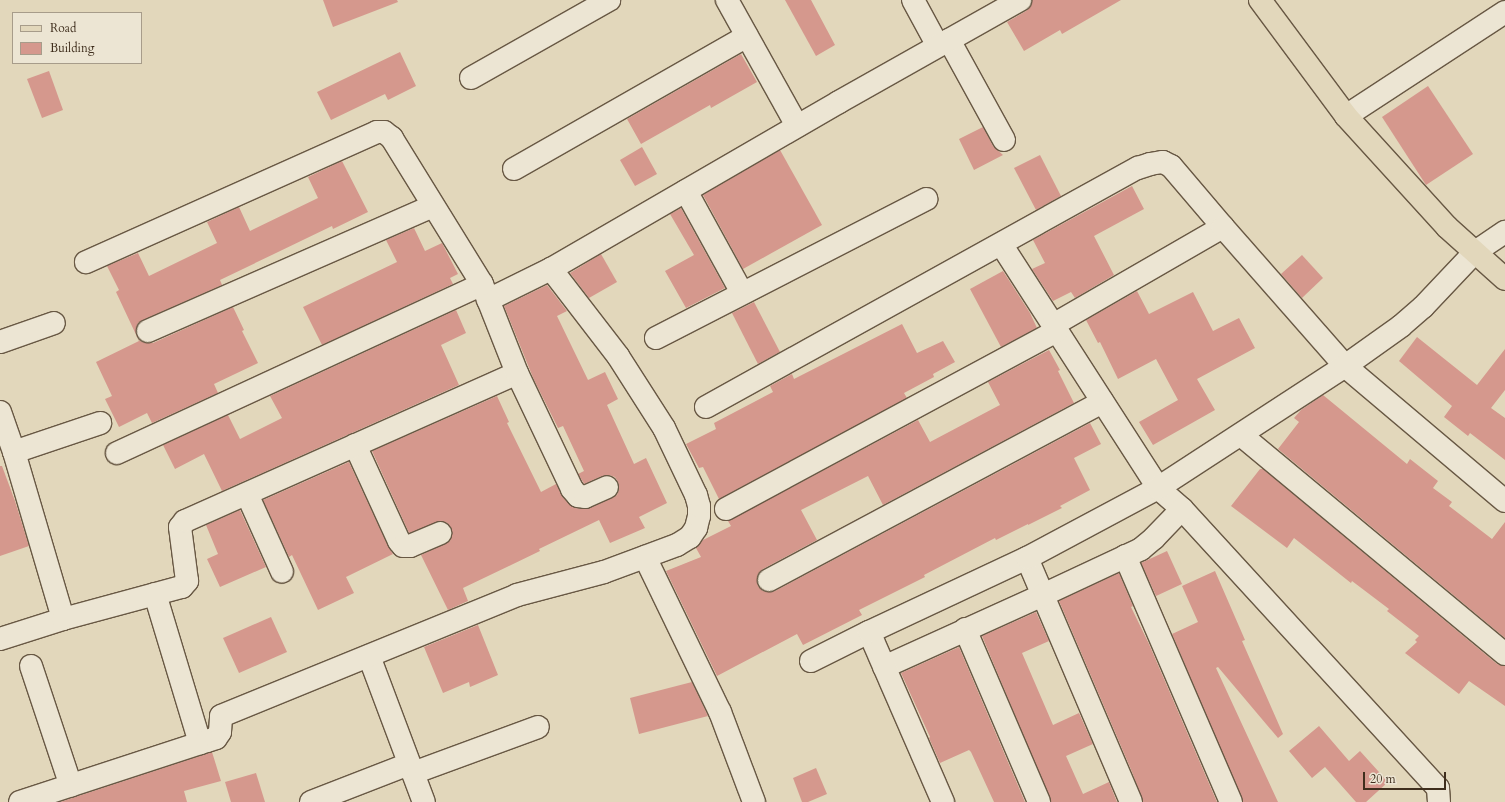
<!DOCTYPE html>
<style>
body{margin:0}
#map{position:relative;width:1505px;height:802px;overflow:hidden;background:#e2d7bb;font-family:Cardo,serif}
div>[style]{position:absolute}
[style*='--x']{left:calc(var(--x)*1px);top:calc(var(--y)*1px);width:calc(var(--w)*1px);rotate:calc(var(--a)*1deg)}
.building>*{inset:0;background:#d5988d}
.roads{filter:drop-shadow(1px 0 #685844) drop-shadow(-1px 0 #685844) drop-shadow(0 1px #685844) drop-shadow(0 -1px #685844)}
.minor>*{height:22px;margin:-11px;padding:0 11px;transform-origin:11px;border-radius:11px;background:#ece5d3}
.major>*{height:22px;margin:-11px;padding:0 11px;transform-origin:11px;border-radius:11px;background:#e2d7bb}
span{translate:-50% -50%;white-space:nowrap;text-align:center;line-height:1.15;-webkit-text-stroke:4px #ece5d3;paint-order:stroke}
.legend{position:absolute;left:12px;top:12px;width:130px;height:52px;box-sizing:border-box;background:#ece5d3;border:1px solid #a79c8a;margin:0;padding:5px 7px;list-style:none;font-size:12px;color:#3f2e1d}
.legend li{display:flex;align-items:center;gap:8px;height:20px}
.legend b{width:20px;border:1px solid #a79c8a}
.scale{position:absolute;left:1363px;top:772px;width:83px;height:18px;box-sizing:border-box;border:2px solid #3f2e1d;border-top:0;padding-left:5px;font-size:12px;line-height:14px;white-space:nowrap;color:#3f2e1d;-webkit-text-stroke:3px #ece5d3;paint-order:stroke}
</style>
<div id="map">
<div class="building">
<div style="clip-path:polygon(323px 0,397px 0,398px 2px,333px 27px)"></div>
<div style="clip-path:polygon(785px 0,811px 0,835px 45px,816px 56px)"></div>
<div style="clip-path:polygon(1032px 0,1121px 0,1062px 34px,1060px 30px,1024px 51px,1007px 22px,1026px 11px,1031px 6px)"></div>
<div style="clip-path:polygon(400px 52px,416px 86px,388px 100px,385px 94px,331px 120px,317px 92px)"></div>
<div style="clip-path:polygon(741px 54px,757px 82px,711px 108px,710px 105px,641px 144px,627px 119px)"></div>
<div style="clip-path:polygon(49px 71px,63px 110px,42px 118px,27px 79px)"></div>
<div style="clip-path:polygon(1428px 86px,1473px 154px,1426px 185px,1382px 117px)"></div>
<div style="clip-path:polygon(983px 127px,993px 146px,1003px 155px,974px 170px,959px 139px)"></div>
<div style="clip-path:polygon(642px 147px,657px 174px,635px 186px,620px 160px)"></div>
<div style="clip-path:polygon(780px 150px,822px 225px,743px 269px,703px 195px)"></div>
<div style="clip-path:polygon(1040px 155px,1061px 196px,1036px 210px,1014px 168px)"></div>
<div style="clip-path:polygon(342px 161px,368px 212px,333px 229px,332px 226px,220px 280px,222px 285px,143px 320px,138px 323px,136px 329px,136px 336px,140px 341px,146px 343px,153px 343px,233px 307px,244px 330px,242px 331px,258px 363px,214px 384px,218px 393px,152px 423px,147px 413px,119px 427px,105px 399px,112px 396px,96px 362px,139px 341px,116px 292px,119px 290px,107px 266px,138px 253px,149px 276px,217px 243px,207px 222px,239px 207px,250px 231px,318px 198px,308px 177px)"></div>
<div style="clip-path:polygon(1132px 186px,1144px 209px,1094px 236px,1114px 275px,1075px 298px,1071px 292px,1053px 301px,1032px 269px,1045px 263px,1033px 240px)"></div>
<div style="clip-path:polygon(681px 208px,725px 288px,686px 308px,665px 271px,694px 255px,670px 214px)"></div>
<div style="clip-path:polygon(414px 228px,425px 251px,442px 243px,458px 274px,450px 278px,453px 284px,322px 345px,303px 307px,397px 262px,386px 240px)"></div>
<div style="clip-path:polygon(601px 254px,617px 282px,589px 298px,570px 273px)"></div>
<div style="clip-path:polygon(1302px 255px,1323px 278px,1302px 298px,1281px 274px)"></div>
<div style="clip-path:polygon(1003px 271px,1030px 313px,1037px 328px,1001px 347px,970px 289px)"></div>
<div style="clip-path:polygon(547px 285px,567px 311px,557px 316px,588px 380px,605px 372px,618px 399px,607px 405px,634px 464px,646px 458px,667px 503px,639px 517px,645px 528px,610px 543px,599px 520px,539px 549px,540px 551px,463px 588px,468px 601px,448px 610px,421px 555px,450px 541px,452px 534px,451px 528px,447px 523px,441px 521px,409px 533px,372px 451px,497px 396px,509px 422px,507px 423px,541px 492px,556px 484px,569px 504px,576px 508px,584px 509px,590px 508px,612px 498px,617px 495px,619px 489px,618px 482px,615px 477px,609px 475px,602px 476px,584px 484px,583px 482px,578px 474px,584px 471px,563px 426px,558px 428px,534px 380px,504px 306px)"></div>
<div style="clip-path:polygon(1137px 291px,1149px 314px,1193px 292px,1213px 331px,1239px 318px,1255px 348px,1197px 379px,1215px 410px,1153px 445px,1139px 422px,1178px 400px,1156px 359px,1118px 379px,1100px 342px,1098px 343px,1086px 320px)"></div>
<div style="clip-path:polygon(754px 302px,780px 352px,758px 364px,732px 313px)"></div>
<div style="clip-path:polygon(456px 310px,466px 333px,441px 345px,459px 385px,222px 491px,204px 454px,175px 469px,163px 445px,228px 415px,240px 439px,282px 418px,270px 396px)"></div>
<div style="clip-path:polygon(902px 324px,917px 353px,943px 341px,955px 362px,933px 374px,934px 377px,904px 393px,907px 398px,719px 499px,703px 467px,699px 468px,686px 444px,716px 429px,714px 423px,773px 392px,770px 386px,792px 374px,794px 379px)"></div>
<div style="clip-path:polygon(1417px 337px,1477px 385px,1505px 349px,1505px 390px,1491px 408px,1505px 418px,1505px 460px,1470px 433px,1468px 436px,1444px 417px,1452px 406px,1399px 361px)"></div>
<div style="clip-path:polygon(1049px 350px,1060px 370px,1058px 371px,1074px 403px,883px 505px,868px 476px,801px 510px,817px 540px,763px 569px,758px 574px,757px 579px,758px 586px,763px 591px,769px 592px,775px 591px,1090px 423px,1101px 444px,1074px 458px,1090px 490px,1060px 506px,1062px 508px,1028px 525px,1028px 524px,996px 540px,995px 538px,924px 575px,925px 577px,859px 610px,862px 615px,803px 645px,797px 634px,717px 676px,666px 571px,701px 557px,696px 548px,703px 540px,731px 526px,728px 521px,918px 420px,930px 442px,998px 406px,1000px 405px,988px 382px)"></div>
<div style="clip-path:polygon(1323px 395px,1407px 464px,1410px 459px,1438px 481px,1433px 488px,1452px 502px,1449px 506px,1492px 539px,1505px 522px,1505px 638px,1278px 449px,1299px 422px,1294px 418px,1301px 410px)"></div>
<div style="clip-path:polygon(349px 462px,388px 546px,393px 554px,346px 577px,354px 593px,318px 610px,292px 555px,289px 557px,263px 500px)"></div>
<div style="clip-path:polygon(0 466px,2px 466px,15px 501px,29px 546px,0 556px)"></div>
<div style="clip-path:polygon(1260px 469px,1263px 469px,1497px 664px,1505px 666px,1505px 706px,1469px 681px,1459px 694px,1405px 653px,1417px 642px,1415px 640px,1419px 636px,1387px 611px,1389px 609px,1352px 581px,1351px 583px,1294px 538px,1287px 548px,1231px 506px)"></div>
<div style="clip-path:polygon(240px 510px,266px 567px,220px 587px,207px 559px,218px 554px,206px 525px)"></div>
<div style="clip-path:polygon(1167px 551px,1182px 584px,1156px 596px,1141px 563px)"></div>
<div style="clip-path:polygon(1215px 571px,1245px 640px,1242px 641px,1283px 734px,1278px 738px,1218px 667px,1216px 668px,1278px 802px,1243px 802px,1172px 634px,1198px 622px,1182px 586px)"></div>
<div style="clip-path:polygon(1119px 573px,1133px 606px,1131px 607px,1149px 644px,1217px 802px,1143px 802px,1132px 772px,1059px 601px)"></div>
<div style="clip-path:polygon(1036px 612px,1049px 641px,1022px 653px,1053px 725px,1079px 713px,1093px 744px,1066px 756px,1083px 794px,1109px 782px,1117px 802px,1051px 802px,982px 636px)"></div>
<div style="clip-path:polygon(271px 617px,287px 652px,239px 673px,223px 638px)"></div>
<div style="clip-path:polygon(478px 625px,498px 675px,470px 687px,469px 682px,443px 693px,424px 647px)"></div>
<div style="clip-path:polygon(959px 647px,1025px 802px,994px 802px,971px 752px,969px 750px,940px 763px,929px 738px,930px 737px,901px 673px)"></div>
<div style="clip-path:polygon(692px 682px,708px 716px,639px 734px,630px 698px)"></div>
<div style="clip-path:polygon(1319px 726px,1349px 761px,1360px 751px,1388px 782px,1366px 802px,1356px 802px,1325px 767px,1312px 778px,1289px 751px)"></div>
<div style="clip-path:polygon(212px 752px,221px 781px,184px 791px,187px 802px,60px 802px)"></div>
<div style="clip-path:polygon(816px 768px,827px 794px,808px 802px,802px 802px,793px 778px)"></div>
<div style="clip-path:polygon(256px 773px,265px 802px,231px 802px,225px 782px)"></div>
</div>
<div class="roads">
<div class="minor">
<div style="--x:727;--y:0;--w:144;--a:60.9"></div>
<div style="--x:913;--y:0;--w:52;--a:61.5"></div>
<div style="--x:949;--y:40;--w:114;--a:61.2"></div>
<div style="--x:471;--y:78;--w:159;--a:-29.5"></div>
<div style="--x:1346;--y:116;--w:190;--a:-33.2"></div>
<div style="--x:514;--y:169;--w:268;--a:-29.7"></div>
<div style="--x:686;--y:191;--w:116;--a:61.2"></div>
<div style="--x:1001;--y:244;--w:290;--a:57.2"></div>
<div style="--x:1158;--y:488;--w:32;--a:41"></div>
<div style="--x:1182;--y:509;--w:379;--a:47.5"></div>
<div style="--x:1438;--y:788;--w:14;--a:86"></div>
<div style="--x:488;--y:300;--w:70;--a:-26.2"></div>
<div style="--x:551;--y:269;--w:333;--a:-30.1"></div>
<div style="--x:839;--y:102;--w:208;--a:-29.4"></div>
<div style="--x:1053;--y:325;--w:196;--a:-30"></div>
<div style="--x:148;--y:331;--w:311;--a:-23.7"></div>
<div style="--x:656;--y:338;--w:304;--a:-27.2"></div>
<div style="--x:0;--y:342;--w:57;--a:-19.4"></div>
<div style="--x:517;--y:373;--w:128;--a:64.6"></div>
<div style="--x:572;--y:489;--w:9;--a:49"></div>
<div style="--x:578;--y:496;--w:7;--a:8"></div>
<div style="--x:585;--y:497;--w:24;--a:-24"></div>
<div style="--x:706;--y:407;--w:494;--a:-29"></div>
<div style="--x:1138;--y:168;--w:13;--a:-18"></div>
<div style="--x:1150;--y:164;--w:13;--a:-9"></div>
<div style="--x:1163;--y:162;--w:9;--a:27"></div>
<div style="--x:1171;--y:166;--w:80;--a:49.6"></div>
<div style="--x:1223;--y:227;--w:185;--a:48.7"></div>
<div style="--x:1345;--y:366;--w:209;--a:40.2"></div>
<div style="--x:0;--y:412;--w:42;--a:70.7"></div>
<div style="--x:14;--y:452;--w:174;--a:73.6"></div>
<div style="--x:1241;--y:435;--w:343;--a:39.7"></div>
<div style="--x:355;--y:445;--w:106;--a:65.4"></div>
<div style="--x:399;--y:541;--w:6;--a:51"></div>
<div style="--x:403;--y:546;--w:7;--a:0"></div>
<div style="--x:410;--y:546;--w:33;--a:-23"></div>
<div style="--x:14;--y:452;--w:91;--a:-18.6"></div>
<div style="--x:117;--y:453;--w:402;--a:-24.8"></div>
<div style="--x:247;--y:494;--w:85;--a:65.8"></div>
<div style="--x:726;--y:509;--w:376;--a:-28.3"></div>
<div style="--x:1125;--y:556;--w:268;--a:66.7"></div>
<div style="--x:645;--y:557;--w:172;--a:64.2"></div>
<div style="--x:720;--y:712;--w:96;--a:69.3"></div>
<div style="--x:1027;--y:558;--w:265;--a:66.9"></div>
<div style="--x:769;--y:580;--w:378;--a:-28.1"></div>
<div style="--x:155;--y:594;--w:156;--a:73.2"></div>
<div style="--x:965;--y:629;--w:188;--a:66.8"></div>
<div style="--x:0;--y:639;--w:66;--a:-17.6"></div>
<div style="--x:63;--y:619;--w:123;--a:-15.1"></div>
<div style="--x:182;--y:587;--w:8;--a:-50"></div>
<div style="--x:187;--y:581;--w:54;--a:-97.4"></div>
<div style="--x:180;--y:527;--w:8;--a:-50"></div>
<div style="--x:185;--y:521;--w:363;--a:-24"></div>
<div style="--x:517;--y:373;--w:96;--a:-111.5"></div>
<div style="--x:482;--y:284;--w:172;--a:-121.7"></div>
<div style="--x:392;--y:138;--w:10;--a:-143"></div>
<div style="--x:384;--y:132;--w:7;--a:180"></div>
<div style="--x:377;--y:132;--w:319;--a:155.9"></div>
<div style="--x:369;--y:656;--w:156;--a:69.4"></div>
<div style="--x:811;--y:661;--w:65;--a:-26.6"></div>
<div style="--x:31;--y:666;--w:126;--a:71.6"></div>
<div style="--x:884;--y:667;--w:175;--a:-24.4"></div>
<div style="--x:1043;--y:595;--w:108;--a:-25.1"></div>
<div style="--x:1141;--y:549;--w:17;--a:-40"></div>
<div style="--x:1154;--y:538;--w:40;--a:-46"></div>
<div style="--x:413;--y:773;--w:133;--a:-20.2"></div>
<div style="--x:20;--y:802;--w:197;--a:-18.1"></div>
<div style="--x:207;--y:741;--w:9;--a:-18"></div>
<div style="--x:216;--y:738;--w:7;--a:-56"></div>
<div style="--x:220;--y:732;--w:16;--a:-86"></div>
<div style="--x:221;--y:716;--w:320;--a:-22.2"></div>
<div style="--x:517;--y:595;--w:90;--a:-14.8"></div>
<div style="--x:604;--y:572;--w:78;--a:-20.3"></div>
<div style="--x:677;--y:545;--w:15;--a:-32"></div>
<div style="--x:690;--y:537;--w:11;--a:-56"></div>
<div style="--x:696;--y:528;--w:12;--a:-76"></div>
<div style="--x:699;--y:516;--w:10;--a:-90"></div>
<div style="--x:699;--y:506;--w:11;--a:-105"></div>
<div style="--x:696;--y:495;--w:74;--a:-115.5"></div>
<div style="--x:664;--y:428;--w:85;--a:-122.6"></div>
<div style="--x:618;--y:356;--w:110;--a:-127.6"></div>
<div style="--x:311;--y:802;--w:105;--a:-21.2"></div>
<div style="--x:943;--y:802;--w:185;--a:-113.5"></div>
<div style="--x:869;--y:632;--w:174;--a:-25.1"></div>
<div style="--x:1027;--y:558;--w:149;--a:-28.1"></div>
<div style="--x:1158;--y:488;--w:223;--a:-33.1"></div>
<div style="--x:1345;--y:366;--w:69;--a:-35.5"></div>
<div style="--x:1401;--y:326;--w:29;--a:-41"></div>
<div style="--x:1423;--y:307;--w:76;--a:-46.6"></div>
<div style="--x:1475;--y:252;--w:36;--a:-34"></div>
</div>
<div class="major">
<div style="--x:1260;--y:0;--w:144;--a:53.4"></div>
<div style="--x:1346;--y:116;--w:150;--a:47.7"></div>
<div style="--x:1447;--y:227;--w:78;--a:41.9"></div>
</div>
</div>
<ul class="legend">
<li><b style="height:5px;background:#e2d7bb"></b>Road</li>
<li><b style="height:11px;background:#d5988d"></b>Building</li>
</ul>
<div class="scale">20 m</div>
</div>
